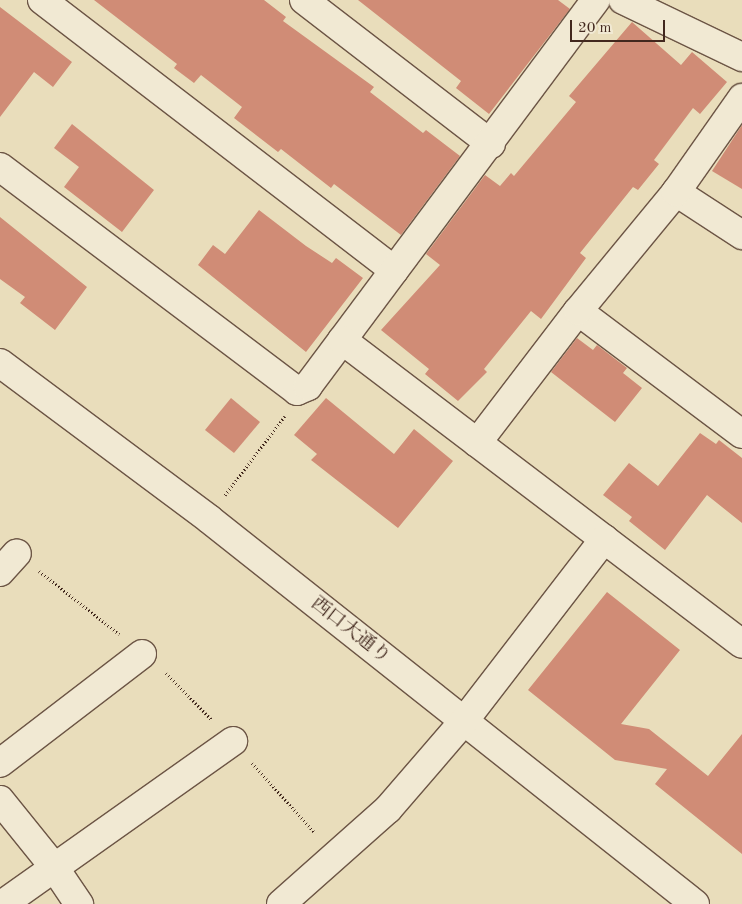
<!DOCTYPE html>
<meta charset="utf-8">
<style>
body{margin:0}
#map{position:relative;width:742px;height:904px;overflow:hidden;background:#e9ddbb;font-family:"Old Standard TT","Noto Serif JP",serif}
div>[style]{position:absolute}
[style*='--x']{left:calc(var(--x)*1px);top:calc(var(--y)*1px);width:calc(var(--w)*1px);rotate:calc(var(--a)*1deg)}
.building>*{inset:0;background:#d08c76}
.path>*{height:3px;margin-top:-1.5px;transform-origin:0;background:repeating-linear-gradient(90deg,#42281e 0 1px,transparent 0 3.5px)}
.roads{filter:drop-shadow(1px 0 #6c5545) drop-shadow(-1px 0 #6c5545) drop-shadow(0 1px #6c5545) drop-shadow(0 -1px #6c5545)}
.minor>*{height:28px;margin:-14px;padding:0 14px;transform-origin:14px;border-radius:14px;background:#f1e9d3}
span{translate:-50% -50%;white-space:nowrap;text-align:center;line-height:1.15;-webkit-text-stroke:4px #f1e9d3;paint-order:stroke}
.street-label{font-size:19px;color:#42281e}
.scale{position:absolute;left:570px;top:20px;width:95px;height:22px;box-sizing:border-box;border:2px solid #42281e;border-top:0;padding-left:6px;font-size:15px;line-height:18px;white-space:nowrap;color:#42281e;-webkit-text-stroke:4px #f1e9d3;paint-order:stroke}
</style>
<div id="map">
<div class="building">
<div style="clip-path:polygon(94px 0,264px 0,286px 17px,283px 21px,374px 87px,370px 92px,423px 133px,426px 130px,460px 156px,401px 235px,334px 184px,331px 188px,281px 149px,278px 152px,234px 118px,242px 107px,201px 75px,194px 83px,174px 68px,177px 64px)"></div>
<div style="clip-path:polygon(358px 0,558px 0,570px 9px,489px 114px,456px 88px,461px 81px)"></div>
<div style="clip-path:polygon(0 7px,72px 62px,53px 87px,34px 72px,0 117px)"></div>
<div style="clip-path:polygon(632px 22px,681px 65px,692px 52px,727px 82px,700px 114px,693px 108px,654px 160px,659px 164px,638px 190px,633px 187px,580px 253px,586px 258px,541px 319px,531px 311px,484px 369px,487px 372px,458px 401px,425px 374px,429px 369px,381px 330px,440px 265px,426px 254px,485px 175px,500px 186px,511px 173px,514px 176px,576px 102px,569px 96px)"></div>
<div style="clip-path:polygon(72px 124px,154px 190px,122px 232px,64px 187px,79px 167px,54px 148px)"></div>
<div style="clip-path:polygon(742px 125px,742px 189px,712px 171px)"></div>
<div style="clip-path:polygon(259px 210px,306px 246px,332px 263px,336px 258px,363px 278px,306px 352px,198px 265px,213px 245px,225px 254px)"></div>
<div style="clip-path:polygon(0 217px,87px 287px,55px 330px,20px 303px,25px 297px,0 279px)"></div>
<div style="clip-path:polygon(577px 338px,593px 350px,597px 345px,627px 368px,623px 373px,642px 388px,615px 422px,551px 372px)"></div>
<div style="clip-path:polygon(231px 398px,260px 422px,234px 453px,205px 430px)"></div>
<div style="clip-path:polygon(326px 398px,394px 454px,414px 429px,453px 461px,398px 528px,311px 460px,317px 454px,294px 435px)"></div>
<div style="clip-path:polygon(700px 433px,716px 444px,719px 440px,742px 458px,742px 523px,707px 495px,665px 550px,629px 521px,632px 517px,603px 495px,629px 463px,658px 486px)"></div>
<div style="clip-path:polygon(607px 592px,680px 650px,621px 724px,649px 729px,708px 776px,742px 734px,742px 854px,655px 784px,667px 769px,615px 760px,528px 690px)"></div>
</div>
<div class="path">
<div style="--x:225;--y:495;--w:99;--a:-52.8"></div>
<div style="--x:39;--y:571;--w:102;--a:38.2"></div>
<div style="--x:166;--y:673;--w:66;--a:45.6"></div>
<div style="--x:252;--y:763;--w:94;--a:48"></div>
</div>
<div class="roads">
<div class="minor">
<div style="--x:42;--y:0;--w:444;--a:37.5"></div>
<div style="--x:304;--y:0;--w:236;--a:37.6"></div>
<div style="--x:623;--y:0;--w:132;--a:25.6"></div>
<div style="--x:0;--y:167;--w:372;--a:37"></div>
<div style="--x:297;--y:391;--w:12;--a:-24"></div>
<div style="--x:308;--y:386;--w:482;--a:-53.3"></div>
<div style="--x:676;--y:192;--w:79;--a:33.1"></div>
<div style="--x:578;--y:311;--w:205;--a:36.9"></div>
<div style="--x:342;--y:340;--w:502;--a:37.23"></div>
<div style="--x:0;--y:363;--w:261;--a:36.7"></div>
<div style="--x:209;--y:519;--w:620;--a:38.39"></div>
<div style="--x:477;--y:443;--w:166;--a:-52.6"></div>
<div style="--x:578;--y:311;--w:154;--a:-50.5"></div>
<div style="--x:676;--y:192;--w:115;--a:-54.9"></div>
<div style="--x:0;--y:572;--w:25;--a:-48"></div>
<div style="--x:0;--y:763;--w:179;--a:-37.5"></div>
<div style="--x:0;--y:800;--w:86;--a:51.1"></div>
<div style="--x:54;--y:867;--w:45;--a:56"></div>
<div style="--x:3;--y:904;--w:282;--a:-35.3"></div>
<div style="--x:281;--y:904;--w:143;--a:-41.6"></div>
<div style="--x:388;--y:809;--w:116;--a:-49.2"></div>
<div style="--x:464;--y:721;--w:230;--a:-52.4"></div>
</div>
</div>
<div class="street-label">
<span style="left:350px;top:631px;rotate:38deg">西口大通り</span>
</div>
<div class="scale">20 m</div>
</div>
